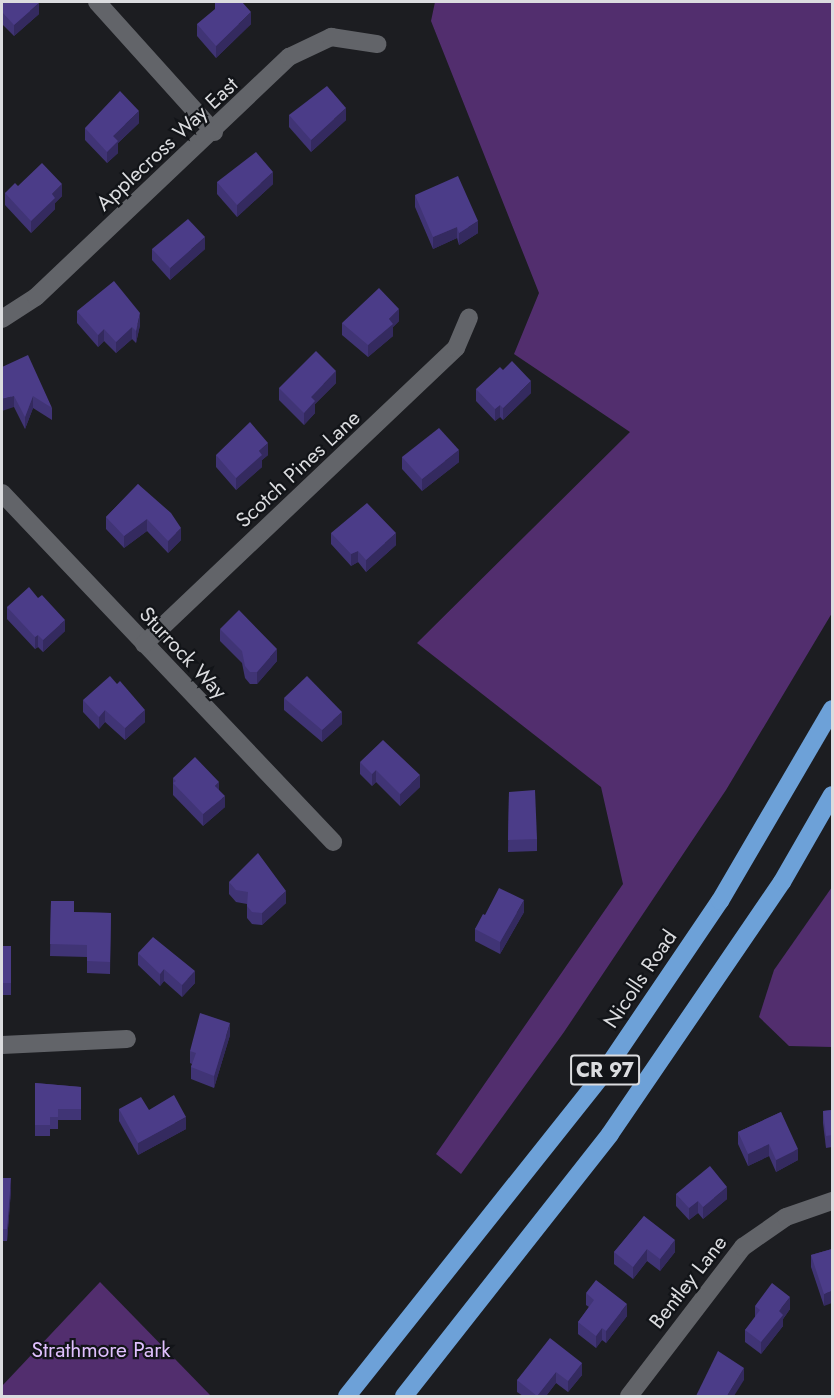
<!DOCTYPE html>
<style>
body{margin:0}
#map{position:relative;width:834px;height:1398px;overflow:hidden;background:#1c1d21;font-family:Jost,sans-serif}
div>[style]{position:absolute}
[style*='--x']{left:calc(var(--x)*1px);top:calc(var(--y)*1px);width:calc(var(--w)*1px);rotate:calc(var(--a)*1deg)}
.green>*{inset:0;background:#522e6e}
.minor>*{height:18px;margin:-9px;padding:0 9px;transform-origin:9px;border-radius:9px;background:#626469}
.highway>*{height:18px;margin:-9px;padding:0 9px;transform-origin:9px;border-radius:9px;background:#6da1d8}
.wall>*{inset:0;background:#403475}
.shaded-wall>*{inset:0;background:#342a5f}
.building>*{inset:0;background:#4b3c88}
span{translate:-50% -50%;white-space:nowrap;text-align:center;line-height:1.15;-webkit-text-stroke:4.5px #121418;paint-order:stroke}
.shield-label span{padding:2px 4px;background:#121418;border:2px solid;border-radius:4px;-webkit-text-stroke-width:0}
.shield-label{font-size:20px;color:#dbdcdf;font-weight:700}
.street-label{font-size:21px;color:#dbdcdf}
.park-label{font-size:21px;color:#e0c0fe}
.frame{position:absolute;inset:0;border:3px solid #dbdcdf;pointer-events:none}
</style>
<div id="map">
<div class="green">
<div style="clip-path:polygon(435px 2px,832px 2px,832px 613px,726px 790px,564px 1032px,461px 1174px,436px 1154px,623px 884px,601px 787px,417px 643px,630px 432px,514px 354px,539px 293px,431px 21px)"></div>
<div style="clip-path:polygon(832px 887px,832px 1047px,789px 1046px,759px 1017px,774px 970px)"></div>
<div style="clip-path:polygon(100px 1282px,211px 1396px,2px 1396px,2px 1386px)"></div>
</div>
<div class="minor">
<div style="--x:97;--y:2;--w:175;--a:48"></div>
<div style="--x:2;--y:319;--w:40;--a:-32.9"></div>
<div style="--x:36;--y:297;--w:349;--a:-43.5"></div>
<div style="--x:289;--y:57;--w:47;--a:-25.5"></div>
<div style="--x:331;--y:37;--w:47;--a:8.7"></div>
<div style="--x:2;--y:493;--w:481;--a:46.5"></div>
<div style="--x:144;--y:644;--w:430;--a:-43.5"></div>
<div style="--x:456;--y:348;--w:33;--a:-67"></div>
<div style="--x:2;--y:1045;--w:125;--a:-2.7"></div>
<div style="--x:629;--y:1396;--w:188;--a:-52.6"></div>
<div style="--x:743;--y:1247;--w:52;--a:-34.9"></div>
<div style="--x:786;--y:1217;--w:49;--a:-19.2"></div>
</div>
<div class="highway">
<div style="--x:347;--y:1396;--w:406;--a:-51.5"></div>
<div style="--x:600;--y:1078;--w:214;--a:-55.9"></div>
<div style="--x:720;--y:901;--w:222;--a:-59.7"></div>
<div style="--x:404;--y:1396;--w:333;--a:-51.8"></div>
<div style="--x:610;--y:1134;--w:305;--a:-55.7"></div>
<div style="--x:782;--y:882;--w:100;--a:-60.1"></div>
</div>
<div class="wall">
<div style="clip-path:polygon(2px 2px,39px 14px,14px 36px,2px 24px)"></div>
<div style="clip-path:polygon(197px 24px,251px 24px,216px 58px,197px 36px)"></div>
<div style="clip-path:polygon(289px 115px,346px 120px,311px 152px,289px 127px)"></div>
<div style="clip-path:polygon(139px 123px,118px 143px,118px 153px,107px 163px,85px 140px,85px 128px)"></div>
<div style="clip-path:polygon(217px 182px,273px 184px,237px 217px,217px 194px)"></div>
<div style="clip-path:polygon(18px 186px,62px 196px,55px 203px,55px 209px,31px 233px,5px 205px,5px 193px)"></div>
<div style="clip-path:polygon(415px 195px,478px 233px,459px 245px,457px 238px,433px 249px,415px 207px)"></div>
<div style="clip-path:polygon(152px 249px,205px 249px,170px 280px,152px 260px)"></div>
<div style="clip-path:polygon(77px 311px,140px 325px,136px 343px,132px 339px,116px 353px,104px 341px,98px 347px,77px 323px)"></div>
<div style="clip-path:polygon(399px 321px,393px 327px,393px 336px,368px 357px,342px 335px,342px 323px)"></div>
<div style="clip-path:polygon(2px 366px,52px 408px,52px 420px,33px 408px,25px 429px,14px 407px)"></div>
<div style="clip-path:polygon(336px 383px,315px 404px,315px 413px,304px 425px,279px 400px,279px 388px)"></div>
<div style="clip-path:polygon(476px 389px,531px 393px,503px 420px,500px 417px,495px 421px,476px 401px)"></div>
<div style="clip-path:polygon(216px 455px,268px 455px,262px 460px,262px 467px,236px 490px,216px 467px)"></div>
<div style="clip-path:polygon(402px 457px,459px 462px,422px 491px,402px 469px)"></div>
<div style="clip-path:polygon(138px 484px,181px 540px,168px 553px,147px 531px,124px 548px,106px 529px,106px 517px)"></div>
<div style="clip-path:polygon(331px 533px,396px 545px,366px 572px,358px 562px,351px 566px,331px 544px)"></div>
<div style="clip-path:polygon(38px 598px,65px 631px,43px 652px,38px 647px,35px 649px,7px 619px,7px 607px)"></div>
<div style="clip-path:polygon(220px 629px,277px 661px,257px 684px,250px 684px,245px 678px,242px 663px,220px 641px)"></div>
<div style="clip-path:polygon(284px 698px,342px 724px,322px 742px,284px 710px)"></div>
<div style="clip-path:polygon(83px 700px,145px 722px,125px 740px,105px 722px,99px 729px,83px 712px)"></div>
<div style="clip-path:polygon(360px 762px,420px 787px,400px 806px,376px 782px,372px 786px,360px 774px)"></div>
<div style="clip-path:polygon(173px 778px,219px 790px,225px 807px,203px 826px,173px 795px)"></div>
<div style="clip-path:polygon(509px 792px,537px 839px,537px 851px,508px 852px)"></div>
<div style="clip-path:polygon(229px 882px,286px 903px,262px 925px,252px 924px,247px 918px,247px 904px,236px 902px,229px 894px)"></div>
<div style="clip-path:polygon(51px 901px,74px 912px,111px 913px,110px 974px,87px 973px,87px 957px,50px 956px)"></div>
<div style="clip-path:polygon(524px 912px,500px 954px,475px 941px,475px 929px,485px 915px)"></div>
<div style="clip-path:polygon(2px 946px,11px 946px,11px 995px,2px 995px)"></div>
<div style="clip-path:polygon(138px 953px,195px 983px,182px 997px,164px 981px,160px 986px,138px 965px)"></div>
<div style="clip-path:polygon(230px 1035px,214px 1088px,191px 1079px,191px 1067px,192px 1064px,190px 1063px,190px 1051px)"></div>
<div style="clip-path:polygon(35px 1083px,81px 1087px,81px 1120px,58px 1120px,58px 1129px,50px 1129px,50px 1136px,35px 1136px)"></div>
<div style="clip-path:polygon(119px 1109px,149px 1110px,186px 1129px,138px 1155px,119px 1121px)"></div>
<div style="clip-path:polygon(832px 1110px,832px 1147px,826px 1148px,823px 1123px,823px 1111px)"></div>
<div style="clip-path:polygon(781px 1112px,798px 1160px,776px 1172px,769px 1156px,748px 1166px,738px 1144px,738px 1132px)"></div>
<div style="clip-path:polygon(2px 1178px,11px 1190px,7px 1241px,2px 1241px)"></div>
<div style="clip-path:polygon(676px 1194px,727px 1199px,703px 1219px,698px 1213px,689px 1220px,676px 1206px)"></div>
<div style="clip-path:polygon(644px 1216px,675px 1252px,660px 1271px,647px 1261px,633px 1279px,614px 1264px,614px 1252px)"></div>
<div style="clip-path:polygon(832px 1249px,824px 1306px,811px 1267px,811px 1255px)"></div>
<div style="clip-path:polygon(586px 1293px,627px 1316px,606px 1343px,602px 1340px,596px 1348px,578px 1334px,578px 1322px,589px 1307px,586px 1305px)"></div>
<div style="clip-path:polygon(755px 1306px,790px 1309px,783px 1319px,783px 1326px,761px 1354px,745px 1342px,745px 1330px,755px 1318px)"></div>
<div style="clip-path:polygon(582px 1363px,582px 1375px,568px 1392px,556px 1383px,546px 1396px,523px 1396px,517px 1392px,517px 1380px)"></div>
</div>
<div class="shaded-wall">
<div style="clip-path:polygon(39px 3px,39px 14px,14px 36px,14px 25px)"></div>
<div style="clip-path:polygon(251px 12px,251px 24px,216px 58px,216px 46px)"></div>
<div style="clip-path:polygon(346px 108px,346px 120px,311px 152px,311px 140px)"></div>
<div style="clip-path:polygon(139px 111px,139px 123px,118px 143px,118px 153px,107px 163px,107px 152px,113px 136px)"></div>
<div style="clip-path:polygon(273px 172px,273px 184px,237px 217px,237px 205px)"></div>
<div style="clip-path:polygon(62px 184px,62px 196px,55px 203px,55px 209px,31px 233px,31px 221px,52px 194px)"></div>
<div style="clip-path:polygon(478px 221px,478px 233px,459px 245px,459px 233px)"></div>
<div style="clip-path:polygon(457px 227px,457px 238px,433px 249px,433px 237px)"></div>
<div style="clip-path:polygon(205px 237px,205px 249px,170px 280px,170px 268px)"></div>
<div style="clip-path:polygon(399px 309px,399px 321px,393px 327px,393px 336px,368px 357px,368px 345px,389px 319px)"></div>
<div style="clip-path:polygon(140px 313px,140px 325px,136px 343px,136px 331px)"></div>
<div style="clip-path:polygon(132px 327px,132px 339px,116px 353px,116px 342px)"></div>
<div style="clip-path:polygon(104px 329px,104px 341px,98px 347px,98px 335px)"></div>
<div style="clip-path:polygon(336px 371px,336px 383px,315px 404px,315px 413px,304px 425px,304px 413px,311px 397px)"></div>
<div style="clip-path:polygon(531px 381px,531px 393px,503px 420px,503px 408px)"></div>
<div style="clip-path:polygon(14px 396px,14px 407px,2px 411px,2px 399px)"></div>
<div style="clip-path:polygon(33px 396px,33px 408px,25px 429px,25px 417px)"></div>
<div style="clip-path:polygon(500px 405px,500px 417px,495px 421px,495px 409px)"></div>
<div style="clip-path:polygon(268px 443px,268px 455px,262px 460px,262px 467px,236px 490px,236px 478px,259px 451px)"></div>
<div style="clip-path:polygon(459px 450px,459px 462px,422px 491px,422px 479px)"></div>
<div style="clip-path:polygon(147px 519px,147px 531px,124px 548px,124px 536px)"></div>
<div style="clip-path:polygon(181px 528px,181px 540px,168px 553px,168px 541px)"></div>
<div style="clip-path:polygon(396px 533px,396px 545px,366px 572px,366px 560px)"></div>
<div style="clip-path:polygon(358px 551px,358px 562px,351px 566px,351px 554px)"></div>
<div style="clip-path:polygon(65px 620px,65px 631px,43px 652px,43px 640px)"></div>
<div style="clip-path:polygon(38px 635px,38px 647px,35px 649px,35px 637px)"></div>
<div style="clip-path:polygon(277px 649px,277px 661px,257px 684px,257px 672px)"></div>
<div style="clip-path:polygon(105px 710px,105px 722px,99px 729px,99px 717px)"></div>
<div style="clip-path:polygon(145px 710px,145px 722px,125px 740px,125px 728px)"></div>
<div style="clip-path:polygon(342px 712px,342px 724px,322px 742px,322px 730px)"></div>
<div style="clip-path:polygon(376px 770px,376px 782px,372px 786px,372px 774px)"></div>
<div style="clip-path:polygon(420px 775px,420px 787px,400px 806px,400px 794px)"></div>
<div style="clip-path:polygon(219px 782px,219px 794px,215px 786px)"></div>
<div style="clip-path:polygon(225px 796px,225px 807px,203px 826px,203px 814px)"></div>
<div style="clip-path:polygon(286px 891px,286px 903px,262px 925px,262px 913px)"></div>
<div style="clip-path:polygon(524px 900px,524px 912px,500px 954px,500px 942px)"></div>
<div style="clip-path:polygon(164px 969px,164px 981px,160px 986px,160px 974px)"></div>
<div style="clip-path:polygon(195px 971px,195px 983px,182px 997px,182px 985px)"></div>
<div style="clip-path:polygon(230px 1023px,230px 1035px,214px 1088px,214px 1076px)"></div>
<div style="clip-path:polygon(186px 1117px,186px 1129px,138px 1155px,138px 1143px)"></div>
<div style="clip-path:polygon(769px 1144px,769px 1156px,748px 1166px,748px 1154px)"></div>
<div style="clip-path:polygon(798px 1149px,798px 1160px,776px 1172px,776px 1160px)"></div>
<div style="clip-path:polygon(11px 1178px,11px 1190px,7px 1241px,7px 1229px)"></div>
<div style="clip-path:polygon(727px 1187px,727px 1199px,703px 1219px,703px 1207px)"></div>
<div style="clip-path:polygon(698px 1201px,698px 1213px,689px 1220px,689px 1208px)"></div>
<div style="clip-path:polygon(675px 1240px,675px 1252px,660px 1271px,660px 1259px)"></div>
<div style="clip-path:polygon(647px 1249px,647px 1261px,633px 1279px,633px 1267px)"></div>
<div style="clip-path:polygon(832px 1291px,832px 1303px,824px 1306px,824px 1294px)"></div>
<div style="clip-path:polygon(790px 1297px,790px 1309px,783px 1319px,783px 1326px,761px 1354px,761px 1342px,779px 1311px)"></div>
<div style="clip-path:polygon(627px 1304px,627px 1316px,606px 1343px,606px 1331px)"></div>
<div style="clip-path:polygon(602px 1328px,602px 1340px,596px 1348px,596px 1336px)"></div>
<div style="clip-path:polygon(582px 1363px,582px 1375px,568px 1392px,568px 1381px)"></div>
<div style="clip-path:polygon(744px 1368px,744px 1380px,734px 1396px,727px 1396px)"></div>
<div style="clip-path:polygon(556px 1372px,556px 1383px,546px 1396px,537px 1396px)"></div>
</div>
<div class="building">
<div style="clip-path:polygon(2px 2px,38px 2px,39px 3px,14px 25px,2px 12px)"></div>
<div style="clip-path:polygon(215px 2px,242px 2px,251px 12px,216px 46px,197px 24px,215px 9px)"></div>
<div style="clip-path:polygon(327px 86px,346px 108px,311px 140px,289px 115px)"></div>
<div style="clip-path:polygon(120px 91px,139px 111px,113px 136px,118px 141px,107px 152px,85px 128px)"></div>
<div style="clip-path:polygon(256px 152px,273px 172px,237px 205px,217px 182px)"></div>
<div style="clip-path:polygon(42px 163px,62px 184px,52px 194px,55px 198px,31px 221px,5px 193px,15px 183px,18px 186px)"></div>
<div style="clip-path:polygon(458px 176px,478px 221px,459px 233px,457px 227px,433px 237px,415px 195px)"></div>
<div style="clip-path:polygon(188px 219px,205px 237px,170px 268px,152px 249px)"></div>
<div style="clip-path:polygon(114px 281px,140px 313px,136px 331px,132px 327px,116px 342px,104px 329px,98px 335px,77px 311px)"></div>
<div style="clip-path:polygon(379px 288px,399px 309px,389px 319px,393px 324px,368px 345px,342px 323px)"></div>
<div style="clip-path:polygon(316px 351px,336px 371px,311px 397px,315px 401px,304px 413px,279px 388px)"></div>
<div style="clip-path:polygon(28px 355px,52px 408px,33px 396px,25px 417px,14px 396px,2px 399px,2px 366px,2px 367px)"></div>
<div style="clip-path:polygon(512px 361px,531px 381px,503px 408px,500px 405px,495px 409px,476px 389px,500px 367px,503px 370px)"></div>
<div style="clip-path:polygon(250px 422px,268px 443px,259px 451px,262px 455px,236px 478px,216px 455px)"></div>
<div style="clip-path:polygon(439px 428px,459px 450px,422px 479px,402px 457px)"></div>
<div style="clip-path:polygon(138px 484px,171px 513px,181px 528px,168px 541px,147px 519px,124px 536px,106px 517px)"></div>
<div style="clip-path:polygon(367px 503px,396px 533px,366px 560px,358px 551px,351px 554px,331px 533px)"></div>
<div style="clip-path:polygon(29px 587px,38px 598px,42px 595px,65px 620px,43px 640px,38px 635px,35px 637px,7px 607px)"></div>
<div style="clip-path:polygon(239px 610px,277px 649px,257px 672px,250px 672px,245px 666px,242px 651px,220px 629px)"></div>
<div style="clip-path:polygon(110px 676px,117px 684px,120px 681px,145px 710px,125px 728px,105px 710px,99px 717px,83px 700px)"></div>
<div style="clip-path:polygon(307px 676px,342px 712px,322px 730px,284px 698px)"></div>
<div style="clip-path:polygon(383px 740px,420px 775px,400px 794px,376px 770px,372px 774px,360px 762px)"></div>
<div style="clip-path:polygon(195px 757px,219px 782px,215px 786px,225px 796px,203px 814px,173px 783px,176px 781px,173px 778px)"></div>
<div style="clip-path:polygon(535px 790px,537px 839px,508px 840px,509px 792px)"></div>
<div style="clip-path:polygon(258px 853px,286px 891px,262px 913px,252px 912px,247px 906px,248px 892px,236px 890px,229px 882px)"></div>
<div style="clip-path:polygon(499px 888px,524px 900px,500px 942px,475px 929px,483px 914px,485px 915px)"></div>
<div style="clip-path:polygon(51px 901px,74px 901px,74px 912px,111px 913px,110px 962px,87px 961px,87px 945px,50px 944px)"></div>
<div style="clip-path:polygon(153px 937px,195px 971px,182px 985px,164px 969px,160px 974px,138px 953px)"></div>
<div style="clip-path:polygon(2px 946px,11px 946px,11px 983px,2px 983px)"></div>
<div style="clip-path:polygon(200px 1013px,230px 1023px,214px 1076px,191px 1067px,196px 1053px,190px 1051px)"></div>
<div style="clip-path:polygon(35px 1083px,81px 1087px,81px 1109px,58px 1109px,58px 1117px,50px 1117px,50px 1125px,35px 1125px)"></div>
<div style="clip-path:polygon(174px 1095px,186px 1117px,138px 1143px,119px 1109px,141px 1097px,149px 1110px)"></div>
<div style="clip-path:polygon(832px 1110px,832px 1135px,826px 1136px,823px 1111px)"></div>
<div style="clip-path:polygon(781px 1112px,798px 1149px,776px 1160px,769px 1144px,748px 1154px,738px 1132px)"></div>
<div style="clip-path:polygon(710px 1166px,727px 1187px,703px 1207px,698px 1201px,689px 1208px,676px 1194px)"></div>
<div style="clip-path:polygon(2px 1178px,11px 1178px,7px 1229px,2px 1229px)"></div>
<div style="clip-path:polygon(644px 1216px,675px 1240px,660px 1259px,647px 1249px,633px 1267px,614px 1252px)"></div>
<div style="clip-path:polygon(832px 1249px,832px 1291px,824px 1294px,811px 1255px)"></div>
<div style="clip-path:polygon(596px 1280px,627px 1304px,606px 1331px,602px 1328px,596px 1336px,578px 1322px,594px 1300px,586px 1293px)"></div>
<div style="clip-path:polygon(772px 1283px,790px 1297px,779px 1311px,783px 1315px,761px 1342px,745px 1330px,760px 1310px,755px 1306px)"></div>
<div style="clip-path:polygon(550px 1338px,582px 1363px,568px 1381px,556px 1372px,537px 1396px,517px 1380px)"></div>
<div style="clip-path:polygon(718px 1351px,744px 1368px,727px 1396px,696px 1396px)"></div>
</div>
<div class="shield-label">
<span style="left:605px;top:1070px">CR 97</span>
</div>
<div class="street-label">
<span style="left:167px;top:144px;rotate:-43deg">Applecross Way East</span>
<span style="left:298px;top:469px;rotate:-43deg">Scotch Pines Lane</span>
<span style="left:183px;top:653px;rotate:47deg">Sturrock Way</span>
<span style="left:640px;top:979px;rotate:-56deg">Nicolls Road</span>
<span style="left:688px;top:1282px;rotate:-52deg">Bentley Lane</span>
</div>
<div class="park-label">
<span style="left:101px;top:1350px">Strathmore Park</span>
</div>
<div class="frame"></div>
</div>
